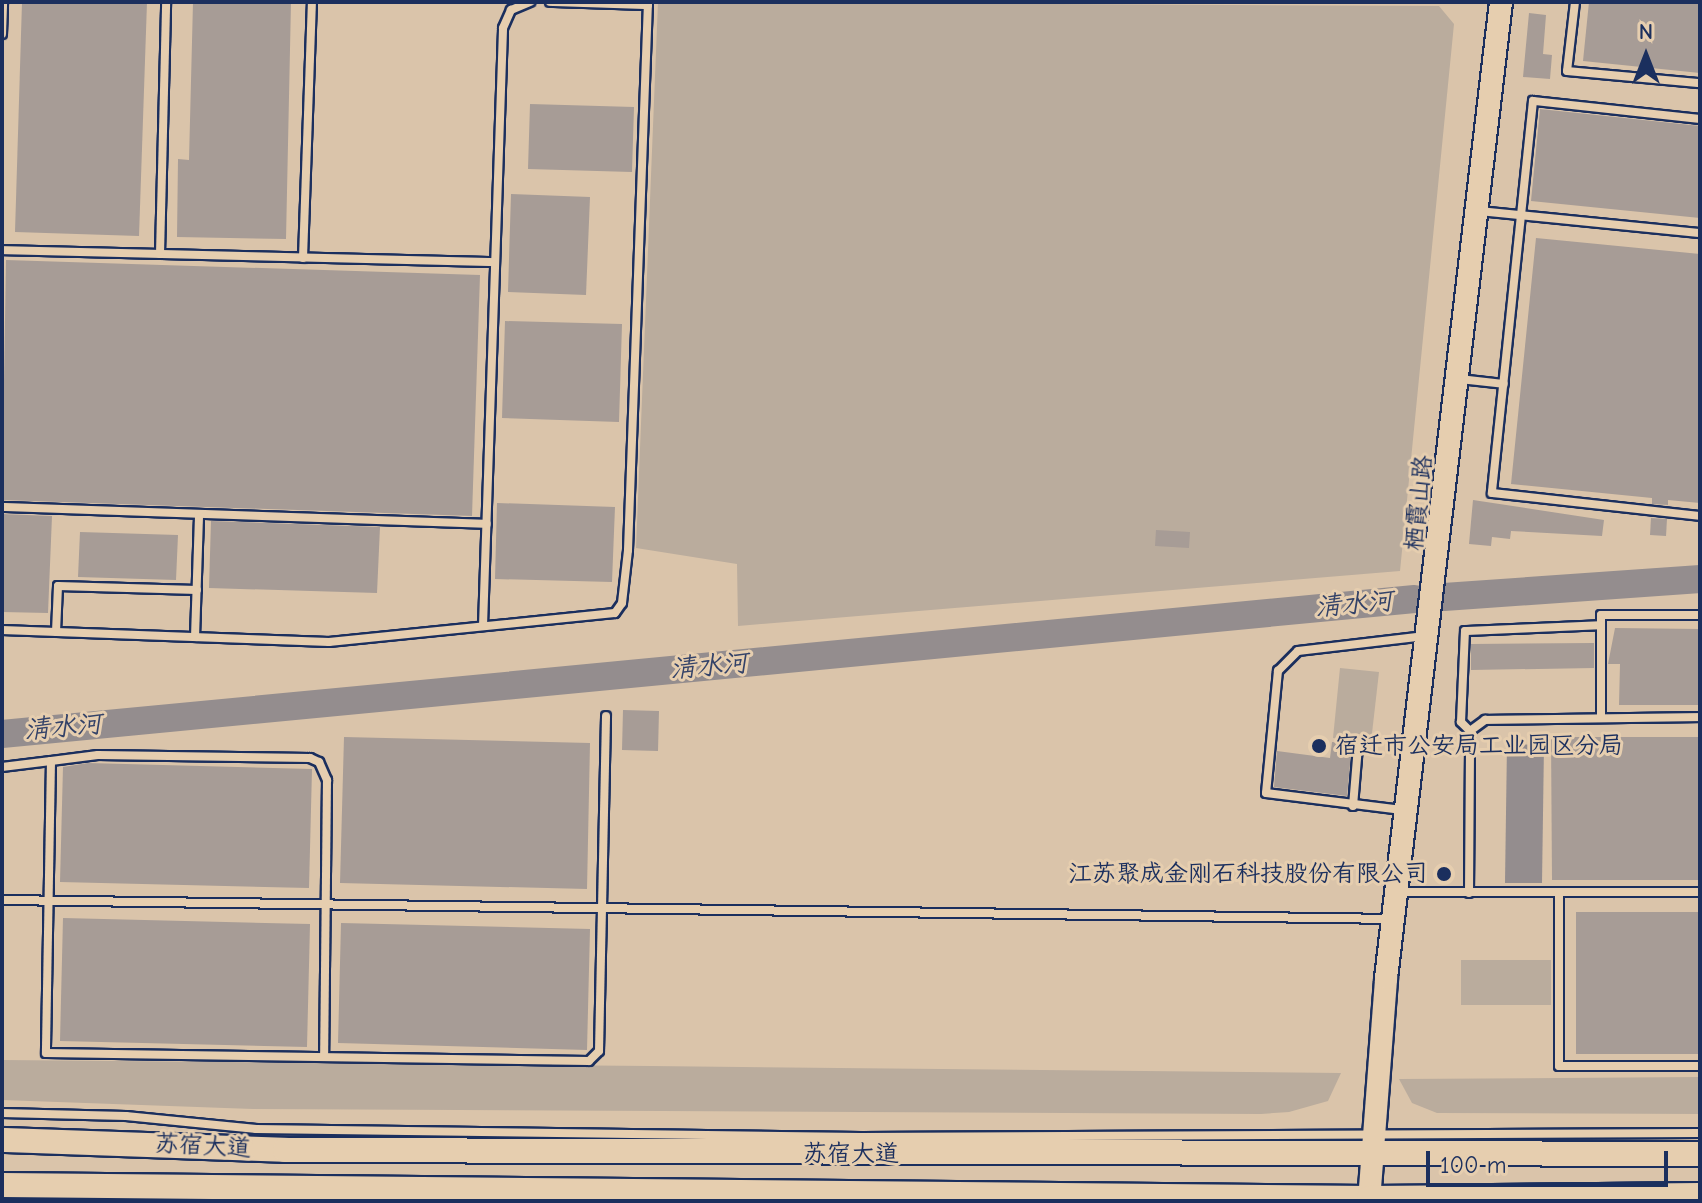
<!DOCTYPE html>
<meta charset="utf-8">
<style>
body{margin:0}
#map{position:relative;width:1702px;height:1203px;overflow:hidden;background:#dac4aa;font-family:"Comic Neue","LXGW WenKai TC",sans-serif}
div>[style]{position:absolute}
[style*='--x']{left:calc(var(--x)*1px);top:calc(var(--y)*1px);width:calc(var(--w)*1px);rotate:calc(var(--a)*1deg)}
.green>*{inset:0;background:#baac9d}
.water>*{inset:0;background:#948d8e}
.river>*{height:28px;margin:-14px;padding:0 14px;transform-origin:14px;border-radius:14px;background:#948d8e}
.building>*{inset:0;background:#a79c96}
.roads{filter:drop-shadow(2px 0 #1b2f5e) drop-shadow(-2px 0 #1b2f5e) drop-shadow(0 2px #1b2f5e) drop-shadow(0 -2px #1b2f5e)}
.lane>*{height:8px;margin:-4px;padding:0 4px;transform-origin:4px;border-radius:4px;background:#e6ceaf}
.secondary>*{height:22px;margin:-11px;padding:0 11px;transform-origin:11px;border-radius:11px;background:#e6ceaf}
.primary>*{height:24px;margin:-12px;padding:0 12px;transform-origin:12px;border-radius:12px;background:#e6ceaf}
.dots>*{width:22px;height:22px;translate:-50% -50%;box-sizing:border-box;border:4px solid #e6ceaf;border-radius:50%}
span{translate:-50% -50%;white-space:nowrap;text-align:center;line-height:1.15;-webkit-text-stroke:6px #e6ceaf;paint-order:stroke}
.street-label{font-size:24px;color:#1b2f5e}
.poi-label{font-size:24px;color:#1b2f5e}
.left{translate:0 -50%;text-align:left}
.right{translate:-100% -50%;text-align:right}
.water-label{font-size:26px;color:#334268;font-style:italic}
.frame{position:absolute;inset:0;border:4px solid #1b2f5e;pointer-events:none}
.north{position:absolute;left:1606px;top:16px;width:80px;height:80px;-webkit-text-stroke:6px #e6ceaf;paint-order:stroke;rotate:0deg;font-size:22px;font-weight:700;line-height:32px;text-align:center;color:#1b2f5e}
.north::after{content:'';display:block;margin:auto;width:28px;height:36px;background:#1b2f5e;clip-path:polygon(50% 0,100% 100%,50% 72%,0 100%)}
.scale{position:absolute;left:1426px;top:1151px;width:242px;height:36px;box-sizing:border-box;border:4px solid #1b2f5e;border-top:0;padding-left:10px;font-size:24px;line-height:28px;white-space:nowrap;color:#1b2f5e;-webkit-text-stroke:6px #e6ceaf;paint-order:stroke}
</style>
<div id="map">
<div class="green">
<div style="clip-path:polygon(658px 2px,1439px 6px,1454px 24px,1400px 571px,738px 626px,737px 564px,636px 548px)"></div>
<div style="clip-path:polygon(1340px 668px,1379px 672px,1371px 742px,1333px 738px)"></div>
<div style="clip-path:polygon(1461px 960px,1551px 960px,1551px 1005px,1461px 1005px)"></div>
<div style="clip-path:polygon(2px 1060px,650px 1066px,1341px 1073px,1328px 1101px,1289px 1112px,1261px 1114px,253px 1109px,2px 1100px)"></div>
<div style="clip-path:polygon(1700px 1077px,1700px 1114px,1437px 1113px,1412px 1103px,1399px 1079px)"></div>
</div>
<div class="water">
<div style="clip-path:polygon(1507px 744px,1544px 745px,1542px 883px,1505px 883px)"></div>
</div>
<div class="river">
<div style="--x:1444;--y:597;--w:257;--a:-4"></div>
<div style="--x:2;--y:734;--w:1419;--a:-5.46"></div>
</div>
<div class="building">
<div style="clip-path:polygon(22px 2px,147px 2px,139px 236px,15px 232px)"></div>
<div style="clip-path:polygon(193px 2px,291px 2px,286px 239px,177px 237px,178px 159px,189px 160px)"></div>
<div style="clip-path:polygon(1589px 2px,1700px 2px,1700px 73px,1583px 61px)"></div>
<div style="clip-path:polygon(1529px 13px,1546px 15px,1543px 54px,1552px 55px,1550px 79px,1523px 77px)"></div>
<div style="clip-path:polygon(530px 104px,634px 107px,632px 172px,528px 169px)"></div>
<div style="clip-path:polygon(1540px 109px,1700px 126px,1700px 218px,1531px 201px)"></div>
<div style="clip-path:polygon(511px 194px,590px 197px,586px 295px,508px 292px)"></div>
<div style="clip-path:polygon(1536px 238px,1700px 254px,1700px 503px,1668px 500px,1668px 505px,1652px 504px,1652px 498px,1511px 484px)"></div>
<div style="clip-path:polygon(6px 260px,480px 275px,472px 516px,2px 500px)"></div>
<div style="clip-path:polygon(505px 321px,622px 324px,619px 422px,502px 418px)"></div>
<div style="clip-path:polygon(1473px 500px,1604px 520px,1602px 536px,1511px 531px,1510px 539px,1492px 537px,1491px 546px,1469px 544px)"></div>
<div style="clip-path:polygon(497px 503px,615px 507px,612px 582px,495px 579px)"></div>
<div style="clip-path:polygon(2px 514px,52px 516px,48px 613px,2px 612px)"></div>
<div style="clip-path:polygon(1651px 518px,1667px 519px,1666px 536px,1650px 535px)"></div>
<div style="clip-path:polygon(211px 521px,380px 527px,377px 593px,209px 588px)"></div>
<div style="clip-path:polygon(1156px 530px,1190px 532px,1189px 548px,1155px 546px)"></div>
<div style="clip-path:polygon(80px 532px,178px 535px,176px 580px,78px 577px)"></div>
<div style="clip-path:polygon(1615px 628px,1700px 629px,1700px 705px,1619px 705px,1620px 664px,1608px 664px)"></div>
<div style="clip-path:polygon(1594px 643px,1594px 668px,1471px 670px,1471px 644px)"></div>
<div style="clip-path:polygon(623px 710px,659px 711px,658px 751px,622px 750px)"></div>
<div style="clip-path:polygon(344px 737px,590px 743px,587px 889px,340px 883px)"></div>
<div style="clip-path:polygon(1551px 737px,1700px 737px,1700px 880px,1552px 880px)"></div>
<div style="clip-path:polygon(1332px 742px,1352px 744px,1347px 796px,1274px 787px,1277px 751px,1330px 758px)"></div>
<div style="clip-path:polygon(88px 763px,312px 769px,309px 888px,60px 882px,63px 767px)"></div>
<div style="clip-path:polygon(1576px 912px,1700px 912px,1700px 1054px,1576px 1054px)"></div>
<div style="clip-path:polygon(63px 918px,310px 924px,307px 1047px,60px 1041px)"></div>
<div style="clip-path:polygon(341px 923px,590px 929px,587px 1050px,338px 1043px)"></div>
</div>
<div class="roads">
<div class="lane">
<div style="--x:550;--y:2;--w:98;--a:1.8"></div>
<div style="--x:1575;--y:2;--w:69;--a:96.6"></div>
<div style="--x:1567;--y:71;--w:134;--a:5.2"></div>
<div style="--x:2;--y:34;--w:32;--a:-88"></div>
<div style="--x:1700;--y:119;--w:168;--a:-173.8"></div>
<div style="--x:1533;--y:101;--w:394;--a:96"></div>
<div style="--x:1492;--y:493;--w:209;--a:6.3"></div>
<div style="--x:1478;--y:211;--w:223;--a:5.7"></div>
<div style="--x:2;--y:250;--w:493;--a:1.4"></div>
<div style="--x:160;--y:254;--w:252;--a:-88.6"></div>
<div style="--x:303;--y:258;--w:256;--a:-88"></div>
<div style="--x:1459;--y:379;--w:45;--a:6.3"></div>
<div style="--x:2;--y:507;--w:485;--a:2"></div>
<div style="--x:483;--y:626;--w:598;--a:-88.08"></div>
<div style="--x:503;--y:28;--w:20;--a:-66"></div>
<div style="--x:511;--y:10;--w:21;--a:-23"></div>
<div style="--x:2;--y:630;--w:327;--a:2.1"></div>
<div style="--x:329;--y:642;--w:287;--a:-5.8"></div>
<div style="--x:615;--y:613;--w:12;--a:-55"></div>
<div style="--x:622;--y:603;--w:53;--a:-83.5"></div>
<div style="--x:628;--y:550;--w:548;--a:-87.91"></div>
<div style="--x:56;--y:632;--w:46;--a:-87.5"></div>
<div style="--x:58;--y:586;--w:139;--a:1.6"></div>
<div style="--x:195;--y:637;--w:123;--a:-88.1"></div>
<div style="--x:1601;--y:717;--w:102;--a:-90"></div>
<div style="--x:1601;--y:615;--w:99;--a:0"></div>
<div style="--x:1470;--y:731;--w:13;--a:-135"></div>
<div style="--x:1461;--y:722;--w:91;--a:-87.5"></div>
<div style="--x:1465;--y:631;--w:136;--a:-2.5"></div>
<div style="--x:51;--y:761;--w:47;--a:-7.3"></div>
<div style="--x:98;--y:755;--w:212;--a:0.8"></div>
<div style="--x:310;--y:758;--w:10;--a:24"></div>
<div style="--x:319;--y:762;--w:20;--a:66"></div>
<div style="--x:327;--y:780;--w:277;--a:90.6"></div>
<div style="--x:2;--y:767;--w:49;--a:-7"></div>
<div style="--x:51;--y:761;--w:292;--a:91"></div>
<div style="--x:46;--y:1053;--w:543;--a:0.84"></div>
<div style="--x:589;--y:1061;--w:14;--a:-45"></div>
<div style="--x:599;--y:1051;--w:335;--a:-88.8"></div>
<div style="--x:1353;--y:806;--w:59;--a:-85.2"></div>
<div style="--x:1402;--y:810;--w:137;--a:-172.9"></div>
<div style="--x:1266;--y:793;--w:123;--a:-84.4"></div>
<div style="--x:1278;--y:671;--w:28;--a:-45"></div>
<div style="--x:1298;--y:651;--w:128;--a:-6.7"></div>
<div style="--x:1398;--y:892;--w:302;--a:0"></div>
<div style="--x:1469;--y:893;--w:162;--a:-89.6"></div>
<div style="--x:1470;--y:731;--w:19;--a:-36"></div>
<div style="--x:1485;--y:720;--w:215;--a:-0.8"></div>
<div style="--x:1559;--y:893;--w:173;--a:90"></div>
<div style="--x:1559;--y:1066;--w:141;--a:0"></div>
<div style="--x:2;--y:900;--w:1391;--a:0.78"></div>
<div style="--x:2;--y:1113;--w:124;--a:1.4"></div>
<div style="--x:126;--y:1116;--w:131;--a:5.7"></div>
<div style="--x:256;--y:1129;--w:605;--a:0.76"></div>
<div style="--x:861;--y:1137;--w:839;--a:-0.27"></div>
</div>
<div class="secondary">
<div style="--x:1369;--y:1201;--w:224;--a:-85.6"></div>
<div style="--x:1386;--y:978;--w:983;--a:-83.28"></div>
</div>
<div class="primary">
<div style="--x:2;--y:1140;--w:283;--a:2"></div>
<div style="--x:285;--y:1150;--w:1415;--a:0.16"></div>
<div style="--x:2;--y:1185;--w:1367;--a:0.54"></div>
<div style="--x:1369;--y:1198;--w:331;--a:-0.5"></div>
</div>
</div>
<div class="dots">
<div style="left:1319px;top:746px;background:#1b2f5e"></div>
<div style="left:1444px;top:874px;background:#1b2f5e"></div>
</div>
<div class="street-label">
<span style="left:1419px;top:503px;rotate:-84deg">栖霞山路</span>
<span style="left:203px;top:1146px;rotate:3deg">苏宿大道</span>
<span style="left:851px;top:1154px">苏宿大道</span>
</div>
<div class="poi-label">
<span class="left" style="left:1335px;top:746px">宿迁市公安局工业园区分局</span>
<span class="right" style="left:1428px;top:874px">江苏聚成金刚石科技股份有限公司</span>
</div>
<div class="water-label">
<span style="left:1354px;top:605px;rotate:-5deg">清水河</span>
<span style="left:709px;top:667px;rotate:-5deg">清水河</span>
<span style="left:63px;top:728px;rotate:-5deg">清水河</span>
</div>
<div class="frame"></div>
<div class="north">N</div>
<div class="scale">100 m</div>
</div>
